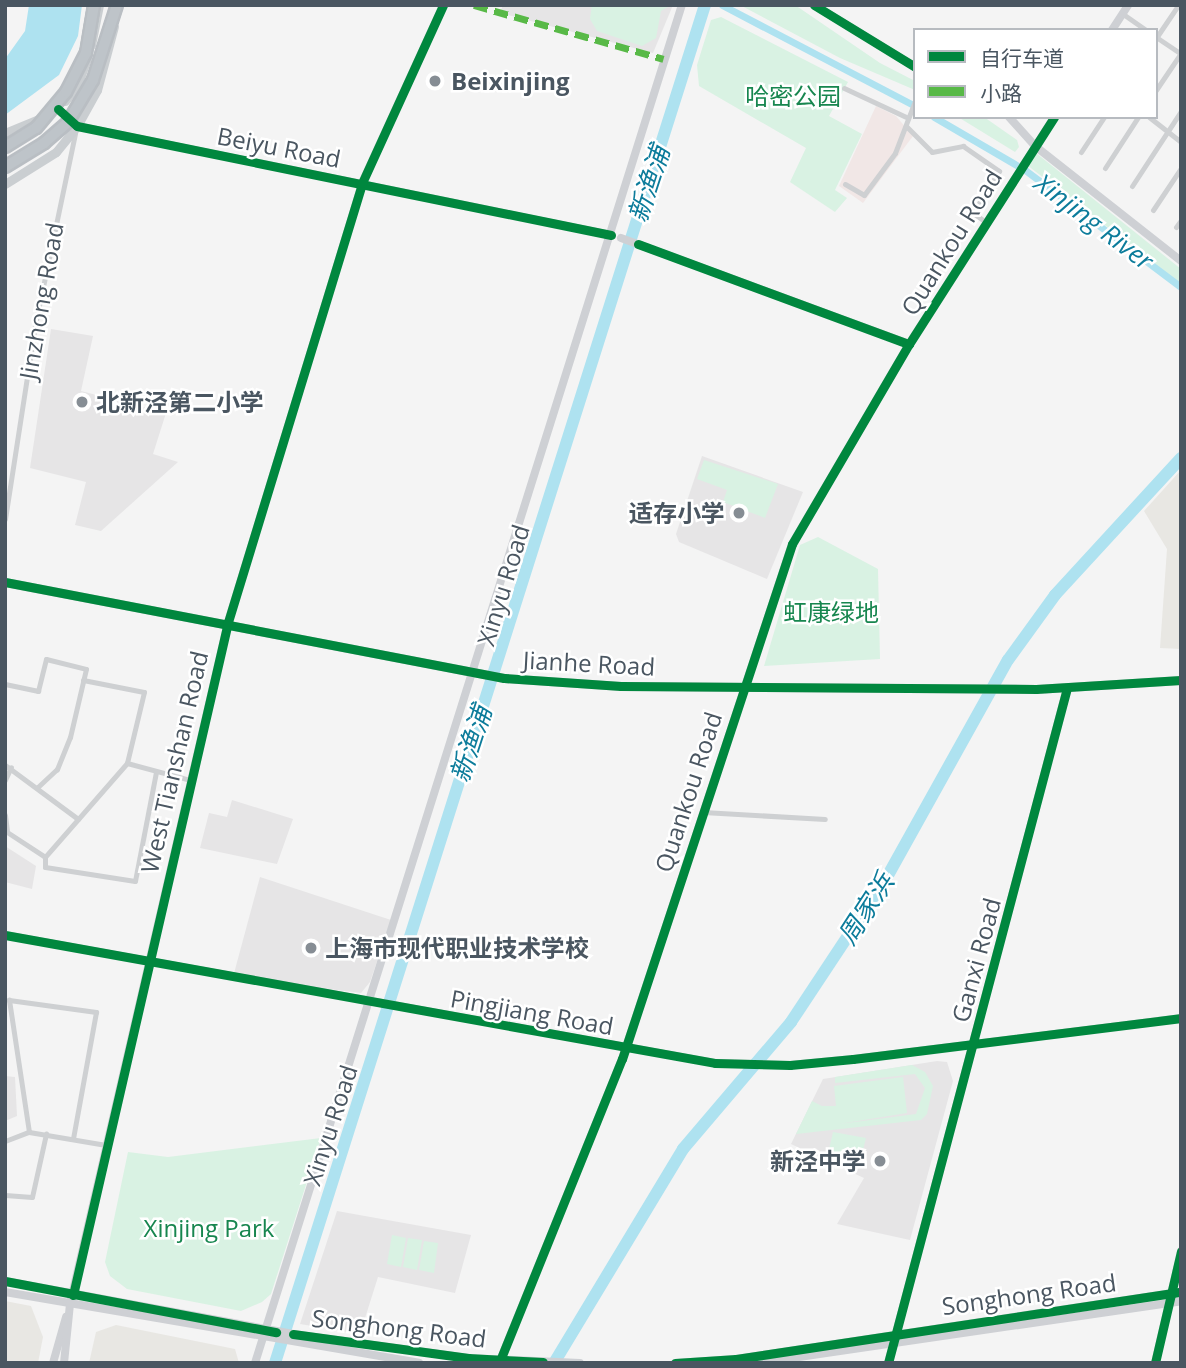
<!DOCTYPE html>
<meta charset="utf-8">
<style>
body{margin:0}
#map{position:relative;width:1186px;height:1368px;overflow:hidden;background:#f4f4f4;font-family:"Open Sans","Noto Sans SC",sans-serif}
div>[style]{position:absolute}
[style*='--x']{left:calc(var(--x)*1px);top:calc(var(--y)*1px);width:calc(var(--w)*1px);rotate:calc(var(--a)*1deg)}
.commercial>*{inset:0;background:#e8e7e3}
.education>*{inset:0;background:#e6e5e6}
.medical>*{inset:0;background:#f1e7e6}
.green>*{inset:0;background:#d9f2e3}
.water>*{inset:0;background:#aee2f0}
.canal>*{height:7px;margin:-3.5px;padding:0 3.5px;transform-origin:3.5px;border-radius:3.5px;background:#aee2f0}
.river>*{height:12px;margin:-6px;padding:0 6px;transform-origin:6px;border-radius:6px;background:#aee2f0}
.street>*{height:5px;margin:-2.5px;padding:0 2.5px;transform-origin:2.5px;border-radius:2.5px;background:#ced0d2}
.secondary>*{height:8px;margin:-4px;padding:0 4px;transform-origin:4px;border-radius:4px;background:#ced0d4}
.primary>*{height:9px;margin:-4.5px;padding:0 4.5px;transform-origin:4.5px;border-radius:4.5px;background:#caced1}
.bridges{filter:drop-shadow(2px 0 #b9bec3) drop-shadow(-2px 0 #b9bec3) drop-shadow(0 2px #b9bec3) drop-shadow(0 -2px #b9bec3)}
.highway-bridge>*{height:10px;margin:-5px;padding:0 5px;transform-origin:5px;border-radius:5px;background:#bec4c9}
.quiet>*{height:7px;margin-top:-3.5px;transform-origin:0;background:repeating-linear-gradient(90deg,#58b947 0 14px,transparent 0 21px)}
.cycleway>*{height:9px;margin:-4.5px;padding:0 4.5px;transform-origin:4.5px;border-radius:4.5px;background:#00873e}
.dots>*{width:19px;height:19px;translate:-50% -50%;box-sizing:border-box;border:4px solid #fff;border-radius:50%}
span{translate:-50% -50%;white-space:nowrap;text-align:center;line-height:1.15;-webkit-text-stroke:5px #fff;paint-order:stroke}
.poi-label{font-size:24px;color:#4a5661;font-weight:700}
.left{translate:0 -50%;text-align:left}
.right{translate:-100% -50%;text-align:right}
.park-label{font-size:24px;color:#17864f}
.street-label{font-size:24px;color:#4a5661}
.water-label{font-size:26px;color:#0c7c9b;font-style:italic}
.frame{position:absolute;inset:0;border:7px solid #4a5661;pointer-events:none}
.legend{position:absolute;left:913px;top:28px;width:245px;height:91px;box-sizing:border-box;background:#fff;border:2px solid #b7bbc0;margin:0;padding:9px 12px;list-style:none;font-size:21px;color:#4a5661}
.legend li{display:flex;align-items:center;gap:14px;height:35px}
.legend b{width:35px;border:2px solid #b7bbc0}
</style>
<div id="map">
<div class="commercial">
<div style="clip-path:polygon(1181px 470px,1181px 649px,1160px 648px,1167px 549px,1144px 511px)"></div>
<div style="clip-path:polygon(5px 1301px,31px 1306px,43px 1337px,38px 1363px,5px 1363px)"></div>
<div style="clip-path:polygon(116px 1325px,235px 1349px,239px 1363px,89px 1363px,96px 1332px)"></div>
</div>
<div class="education">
<div style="clip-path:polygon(503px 5px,673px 5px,653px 53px,500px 13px)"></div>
<div style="clip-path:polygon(51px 329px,93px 336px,81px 391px,166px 413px,153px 454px,178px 462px,101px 531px,75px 525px,86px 482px,30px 468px)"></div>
<div style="clip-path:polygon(702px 456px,803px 492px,767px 579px,679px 542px,676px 534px)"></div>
<div style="clip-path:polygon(232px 800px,293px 819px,277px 864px,200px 848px,209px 813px,227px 817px)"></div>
<div style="clip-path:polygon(5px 846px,36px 866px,32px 889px,5px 882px)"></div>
<div style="clip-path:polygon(260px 877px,391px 920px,370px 982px,361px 993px,233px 977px)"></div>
<div style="clip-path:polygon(937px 1061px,947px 1062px,953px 1081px,910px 1240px,837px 1224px,864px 1178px,791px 1144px,823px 1079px)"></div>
<div style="clip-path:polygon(5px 1076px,15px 1077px,17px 1116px,5px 1121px)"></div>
<div style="clip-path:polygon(337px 1211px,471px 1235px,455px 1293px,378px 1277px,360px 1334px,300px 1324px)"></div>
</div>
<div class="medical">
<div style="clip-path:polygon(876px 106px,896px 116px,913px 136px,863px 203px,839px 186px)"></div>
</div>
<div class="green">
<div style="clip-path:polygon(592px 5px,662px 5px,668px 7px,661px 11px,656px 38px,642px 46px,597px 31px,590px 19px)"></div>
<div style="clip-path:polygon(740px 5px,795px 5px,880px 63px,915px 81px,915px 90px,840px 58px)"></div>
<div style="clip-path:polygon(721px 17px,848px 82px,829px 116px,862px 134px,835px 190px,847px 198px,835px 212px,790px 182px,806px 148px,699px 86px,697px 65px,711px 20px)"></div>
<div style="clip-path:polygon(958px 117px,984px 117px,1017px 140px,1019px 147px,1015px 152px)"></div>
<div style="clip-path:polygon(1036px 153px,1181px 269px,1181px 284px,1027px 165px)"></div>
<div style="clip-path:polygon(704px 460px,778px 484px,765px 518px,723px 502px,727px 490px,697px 479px)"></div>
<div style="clip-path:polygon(818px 537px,878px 569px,880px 659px,764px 666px,800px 545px)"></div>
<div style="clip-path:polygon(912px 1065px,925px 1072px,933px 1086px,927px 1114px,921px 1120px,796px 1134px,812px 1101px,822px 1106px,836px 1106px,834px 1086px,903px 1077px,907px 1113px,839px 1124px,916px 1114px,925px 1088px,915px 1074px,835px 1083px,835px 1077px)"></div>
<div style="clip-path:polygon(833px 1132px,866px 1138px,859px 1166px,827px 1158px)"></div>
<div style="clip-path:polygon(321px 1138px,271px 1294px,262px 1302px,241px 1311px,127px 1289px,110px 1276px,105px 1262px,128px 1152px,168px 1157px)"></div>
<div style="clip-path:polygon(392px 1235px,406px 1238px,401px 1267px,387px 1264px)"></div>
<div style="clip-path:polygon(408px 1238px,422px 1240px,417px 1270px,403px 1267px)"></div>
<div style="clip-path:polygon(424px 1241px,438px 1243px,434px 1273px,419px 1270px)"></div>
</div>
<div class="water">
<div style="clip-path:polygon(29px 5px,82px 5px,78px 36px,59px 75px,5px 115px,5px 59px,25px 31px)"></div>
</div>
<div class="canal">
<div style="--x:722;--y:5;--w:218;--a:27.6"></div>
<div style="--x:934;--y:117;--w:105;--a:30.2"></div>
<div style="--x:1025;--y:170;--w:195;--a:36.9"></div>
</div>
<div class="river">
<div style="--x:275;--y:1363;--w:1424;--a:-72.43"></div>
<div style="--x:554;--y:1363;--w:250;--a:-58.9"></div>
<div style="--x:683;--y:1149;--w:167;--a:-49.6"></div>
<div style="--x:791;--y:1022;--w:174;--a:-56.5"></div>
<div style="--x:887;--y:877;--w:248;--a:-60.9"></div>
<div style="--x:1008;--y:660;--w:80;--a:-54.1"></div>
<div style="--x:1055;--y:595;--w:186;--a:-47.4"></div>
</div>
<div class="street">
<div style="--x:1123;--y:14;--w:28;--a:35"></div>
<div style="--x:1156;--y:37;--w:30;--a:34"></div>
<div style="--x:1156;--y:38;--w:40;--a:-56"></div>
<div style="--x:844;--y:88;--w:68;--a:25.1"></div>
<div style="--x:1156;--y:90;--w:45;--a:-56"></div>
<div style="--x:1149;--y:117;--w:41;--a:38"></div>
<div style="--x:907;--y:127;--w:35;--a:45"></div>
<div style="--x:932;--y:152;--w:32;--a:-11"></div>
<div style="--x:963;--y:146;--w:44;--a:34.8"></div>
<div style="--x:999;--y:171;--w:49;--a:121.8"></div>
<div style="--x:973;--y:213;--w:16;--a:35"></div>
<div style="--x:1081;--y:152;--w:42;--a:-56.7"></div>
<div style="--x:1105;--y:168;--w:61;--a:-57.1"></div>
<div style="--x:845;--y:184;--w:22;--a:30"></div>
<div style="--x:864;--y:195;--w:52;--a:-53.6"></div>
<div style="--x:895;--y:153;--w:56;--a:-69"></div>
<div style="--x:1132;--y:186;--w:90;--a:-56.8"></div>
<div style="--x:1153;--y:210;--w:50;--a:-56.3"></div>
<div style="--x:1176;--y:227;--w:9;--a:-54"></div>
<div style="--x:5;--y:519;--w:196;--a:-81.2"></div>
<div style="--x:35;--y:325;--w:196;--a:-78.2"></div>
<div style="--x:83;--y:680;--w:62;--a:11.1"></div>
<div style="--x:144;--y:692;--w:73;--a:103.5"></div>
<div style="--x:127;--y:763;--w:125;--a:131.1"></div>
<div style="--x:45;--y:857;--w:10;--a:90"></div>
<div style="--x:45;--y:867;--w:91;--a:8.8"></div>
<div style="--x:135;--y:881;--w:111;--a:-79.1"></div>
<div style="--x:5;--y:684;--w:34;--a:12"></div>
<div style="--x:38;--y:691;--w:33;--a:-76"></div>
<div style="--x:46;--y:659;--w:41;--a:14"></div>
<div style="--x:86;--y:669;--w:70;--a:103.2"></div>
<div style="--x:70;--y:737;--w:35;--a:112"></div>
<div style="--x:57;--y:769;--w:26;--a:137"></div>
<div style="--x:127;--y:763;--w:65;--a:15.1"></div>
<div style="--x:5;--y:765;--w:91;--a:36.5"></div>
<div style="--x:5;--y:780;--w:14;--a:-65"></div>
<div style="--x:703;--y:812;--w:122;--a:3.3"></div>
<div style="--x:5;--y:815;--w:17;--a:83"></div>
<div style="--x:7;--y:832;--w:45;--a:33.3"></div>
<div style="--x:29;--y:1132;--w:134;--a:-98.6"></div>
<div style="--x:9;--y:1000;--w:88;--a:7.9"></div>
<div style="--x:96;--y:1012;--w:129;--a:100.3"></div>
<div style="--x:5;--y:1141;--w:26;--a:-21"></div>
<div style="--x:29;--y:1132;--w:78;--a:9.6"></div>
<div style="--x:5;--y:1195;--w:27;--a:4"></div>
<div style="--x:32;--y:1197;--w:65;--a:-77.5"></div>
</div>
<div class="secondary">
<div style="--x:814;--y:5;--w:119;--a:31.5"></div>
<div style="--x:1112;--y:30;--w:30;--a:-57"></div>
<div style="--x:58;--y:109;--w:25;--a:42"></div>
<div style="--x:77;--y:126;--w:545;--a:11.54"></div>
<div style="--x:1009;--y:117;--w:39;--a:48"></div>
<div style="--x:1035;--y:146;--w:186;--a:38.2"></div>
<div style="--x:621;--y:238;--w:307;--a:20.2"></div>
<div style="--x:5;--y:935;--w:721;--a:10.22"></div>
<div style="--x:715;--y:1063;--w:75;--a:1.5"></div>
<div style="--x:790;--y:1065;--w:63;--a:-5.4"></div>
<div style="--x:853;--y:1059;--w:331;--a:-7.1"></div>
<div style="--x:5;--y:1281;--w:293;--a:10.4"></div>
<div style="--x:293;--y:1334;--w:177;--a:7.8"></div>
<div style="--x:468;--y:1358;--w:112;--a:2.6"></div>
<div style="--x:5;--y:1292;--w:420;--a:9.7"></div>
<div style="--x:53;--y:1363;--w:48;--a:-74.2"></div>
<div style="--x:64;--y:1363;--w:59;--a:-84.2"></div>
<div style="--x:70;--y:1304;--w:700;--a:-76.96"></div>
<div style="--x:228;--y:622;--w:459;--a:-73"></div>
<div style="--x:362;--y:183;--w:196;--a:-65.5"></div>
<div style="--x:255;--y:1363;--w:1424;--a:-72.55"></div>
<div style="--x:499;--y:1363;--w:328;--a:-68"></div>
<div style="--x:622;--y:1059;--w:542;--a:-71.73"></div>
<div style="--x:792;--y:544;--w:232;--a:-59.7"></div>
<div style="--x:909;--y:344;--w:269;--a:-57.4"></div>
<div style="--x:675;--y:1363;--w:61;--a:-3.8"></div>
<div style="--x:736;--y:1359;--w:450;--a:-8.6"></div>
<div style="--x:758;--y:1363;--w:428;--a:-8.3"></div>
<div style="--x:888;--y:1363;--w:698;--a:-75.15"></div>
<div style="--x:1155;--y:1363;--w:115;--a:-76.9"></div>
</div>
<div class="primary">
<div style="--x:91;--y:45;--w:41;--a:-78.7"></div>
<div style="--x:65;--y:101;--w:19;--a:-51"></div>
<div style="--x:77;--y:86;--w:29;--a:-70"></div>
<div style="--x:5;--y:133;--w:44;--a:-22.5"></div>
<div style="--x:5;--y:184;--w:60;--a:-32.1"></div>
<div style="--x:56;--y:152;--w:33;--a:-51"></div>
<div style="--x:77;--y:126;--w:41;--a:-60.9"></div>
<div style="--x:97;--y:90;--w:66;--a:-75.1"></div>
<div style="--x:5;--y:582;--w:508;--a:10.89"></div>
<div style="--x:504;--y:678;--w:117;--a:3.9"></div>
<div style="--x:621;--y:686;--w:415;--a:0.4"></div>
<div style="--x:1036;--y:689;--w:145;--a:-3.6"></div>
</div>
<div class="bridges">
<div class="highway-bridge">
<div style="--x:5;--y:147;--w:36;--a:-32"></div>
<div style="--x:36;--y:128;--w:47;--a:-50.2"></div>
<div style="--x:66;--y:92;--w:44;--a:-62.9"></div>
<div style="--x:86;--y:53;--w:49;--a:-80.5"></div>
<div style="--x:5;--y:167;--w:46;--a:-31.6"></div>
<div style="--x:44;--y:143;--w:32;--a:-41"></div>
<div style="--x:68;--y:122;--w:49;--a:-59.2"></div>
<div style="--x:93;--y:80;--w:79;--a:-72.3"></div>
</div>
</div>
<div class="quiet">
<div style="--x:474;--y:5;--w:197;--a:15.9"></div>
</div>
<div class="cycleway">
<div style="--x:814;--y:5;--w:119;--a:31.5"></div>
<div style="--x:58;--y:109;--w:25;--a:42"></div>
<div style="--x:77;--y:126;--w:545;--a:11.54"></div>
<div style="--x:638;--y:244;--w:289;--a:20.3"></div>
<div style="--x:5;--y:582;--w:508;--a:10.89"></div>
<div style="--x:504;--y:678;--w:117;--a:3.9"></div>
<div style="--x:621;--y:686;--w:415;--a:0.4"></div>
<div style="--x:1036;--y:689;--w:145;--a:-3.6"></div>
<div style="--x:5;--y:935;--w:721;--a:10.22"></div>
<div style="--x:715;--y:1063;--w:75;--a:1.5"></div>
<div style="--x:790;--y:1065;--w:63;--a:-5.4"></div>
<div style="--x:853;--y:1059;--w:331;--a:-7.1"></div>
<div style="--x:5;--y:1281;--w:276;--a:10.7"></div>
<div style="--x:73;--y:1295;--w:691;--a:-77.03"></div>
<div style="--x:228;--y:622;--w:459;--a:-73"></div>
<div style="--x:362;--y:183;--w:196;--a:-65.5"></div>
<div style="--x:293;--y:1334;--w:177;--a:7.8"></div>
<div style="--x:468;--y:1358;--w:75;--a:3.1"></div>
<div style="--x:499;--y:1363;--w:328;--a:-68"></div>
<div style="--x:622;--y:1059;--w:542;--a:-71.73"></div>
<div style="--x:792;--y:544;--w:232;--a:-59.7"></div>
<div style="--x:909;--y:344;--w:269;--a:-57.4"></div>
<div style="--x:675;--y:1363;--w:61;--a:-3.8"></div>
<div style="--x:736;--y:1359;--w:450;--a:-8.6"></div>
<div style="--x:888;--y:1363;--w:698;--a:-75.15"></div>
<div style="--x:1155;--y:1363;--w:115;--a:-76.9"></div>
</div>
<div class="dots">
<div style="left:435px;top:81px;background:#868d94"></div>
<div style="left:82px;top:402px;background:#868d94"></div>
<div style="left:739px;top:513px;background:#868d94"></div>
<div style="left:311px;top:948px;background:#868d94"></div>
<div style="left:880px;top:1161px;background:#868d94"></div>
</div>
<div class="poi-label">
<span class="left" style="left:451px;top:81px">Beixinjing</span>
<span class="left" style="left:96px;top:402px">北新泾第二小学</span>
<span class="right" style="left:725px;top:513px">适存小学</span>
<span class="left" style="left:325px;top:948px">上海市现代职业技术学校</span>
<span class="right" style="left:866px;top:1161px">新泾中学</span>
</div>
<div class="park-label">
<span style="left:793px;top:96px">哈密公园</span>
<span style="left:831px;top:612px">虹康绿地</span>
<span style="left:209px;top:1228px">Xinjing Park</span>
</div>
<div class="street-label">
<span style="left:279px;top:147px;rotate:11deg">Beiyu Road</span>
<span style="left:951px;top:242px;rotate:-58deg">Quankou Road</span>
<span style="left:41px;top:301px;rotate:-80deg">Jinzhong Road</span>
<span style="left:503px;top:585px;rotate:-73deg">Xinyu Road</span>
<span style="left:589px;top:663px;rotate:3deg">Jianhe Road</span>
<span style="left:174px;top:762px;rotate:-77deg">West Tianshan Road</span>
<span style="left:688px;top:792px;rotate:-72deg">Quankou Road</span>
<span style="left:976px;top:960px;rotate:-75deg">Ganxi Road</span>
<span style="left:532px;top:1012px;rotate:10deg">Pingjiang Road</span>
<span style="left:330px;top:1125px;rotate:-72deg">Xinyu Road</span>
<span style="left:1029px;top:1294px;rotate:-8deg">Songhong Road</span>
<span style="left:399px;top:1328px;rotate:7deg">Songhong Road</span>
</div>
<div class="water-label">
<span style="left:649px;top:184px;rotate:-72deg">新渔浦</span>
<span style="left:1094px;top:222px;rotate:37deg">Xinjing River</span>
<span style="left:471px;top:744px;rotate:-72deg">新渔浦</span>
<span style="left:866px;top:909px;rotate:-57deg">周家浜</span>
</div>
<div class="frame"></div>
<ul class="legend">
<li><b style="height:9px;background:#00873e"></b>自行车道</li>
<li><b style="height:9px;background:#58b947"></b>小路</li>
</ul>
</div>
